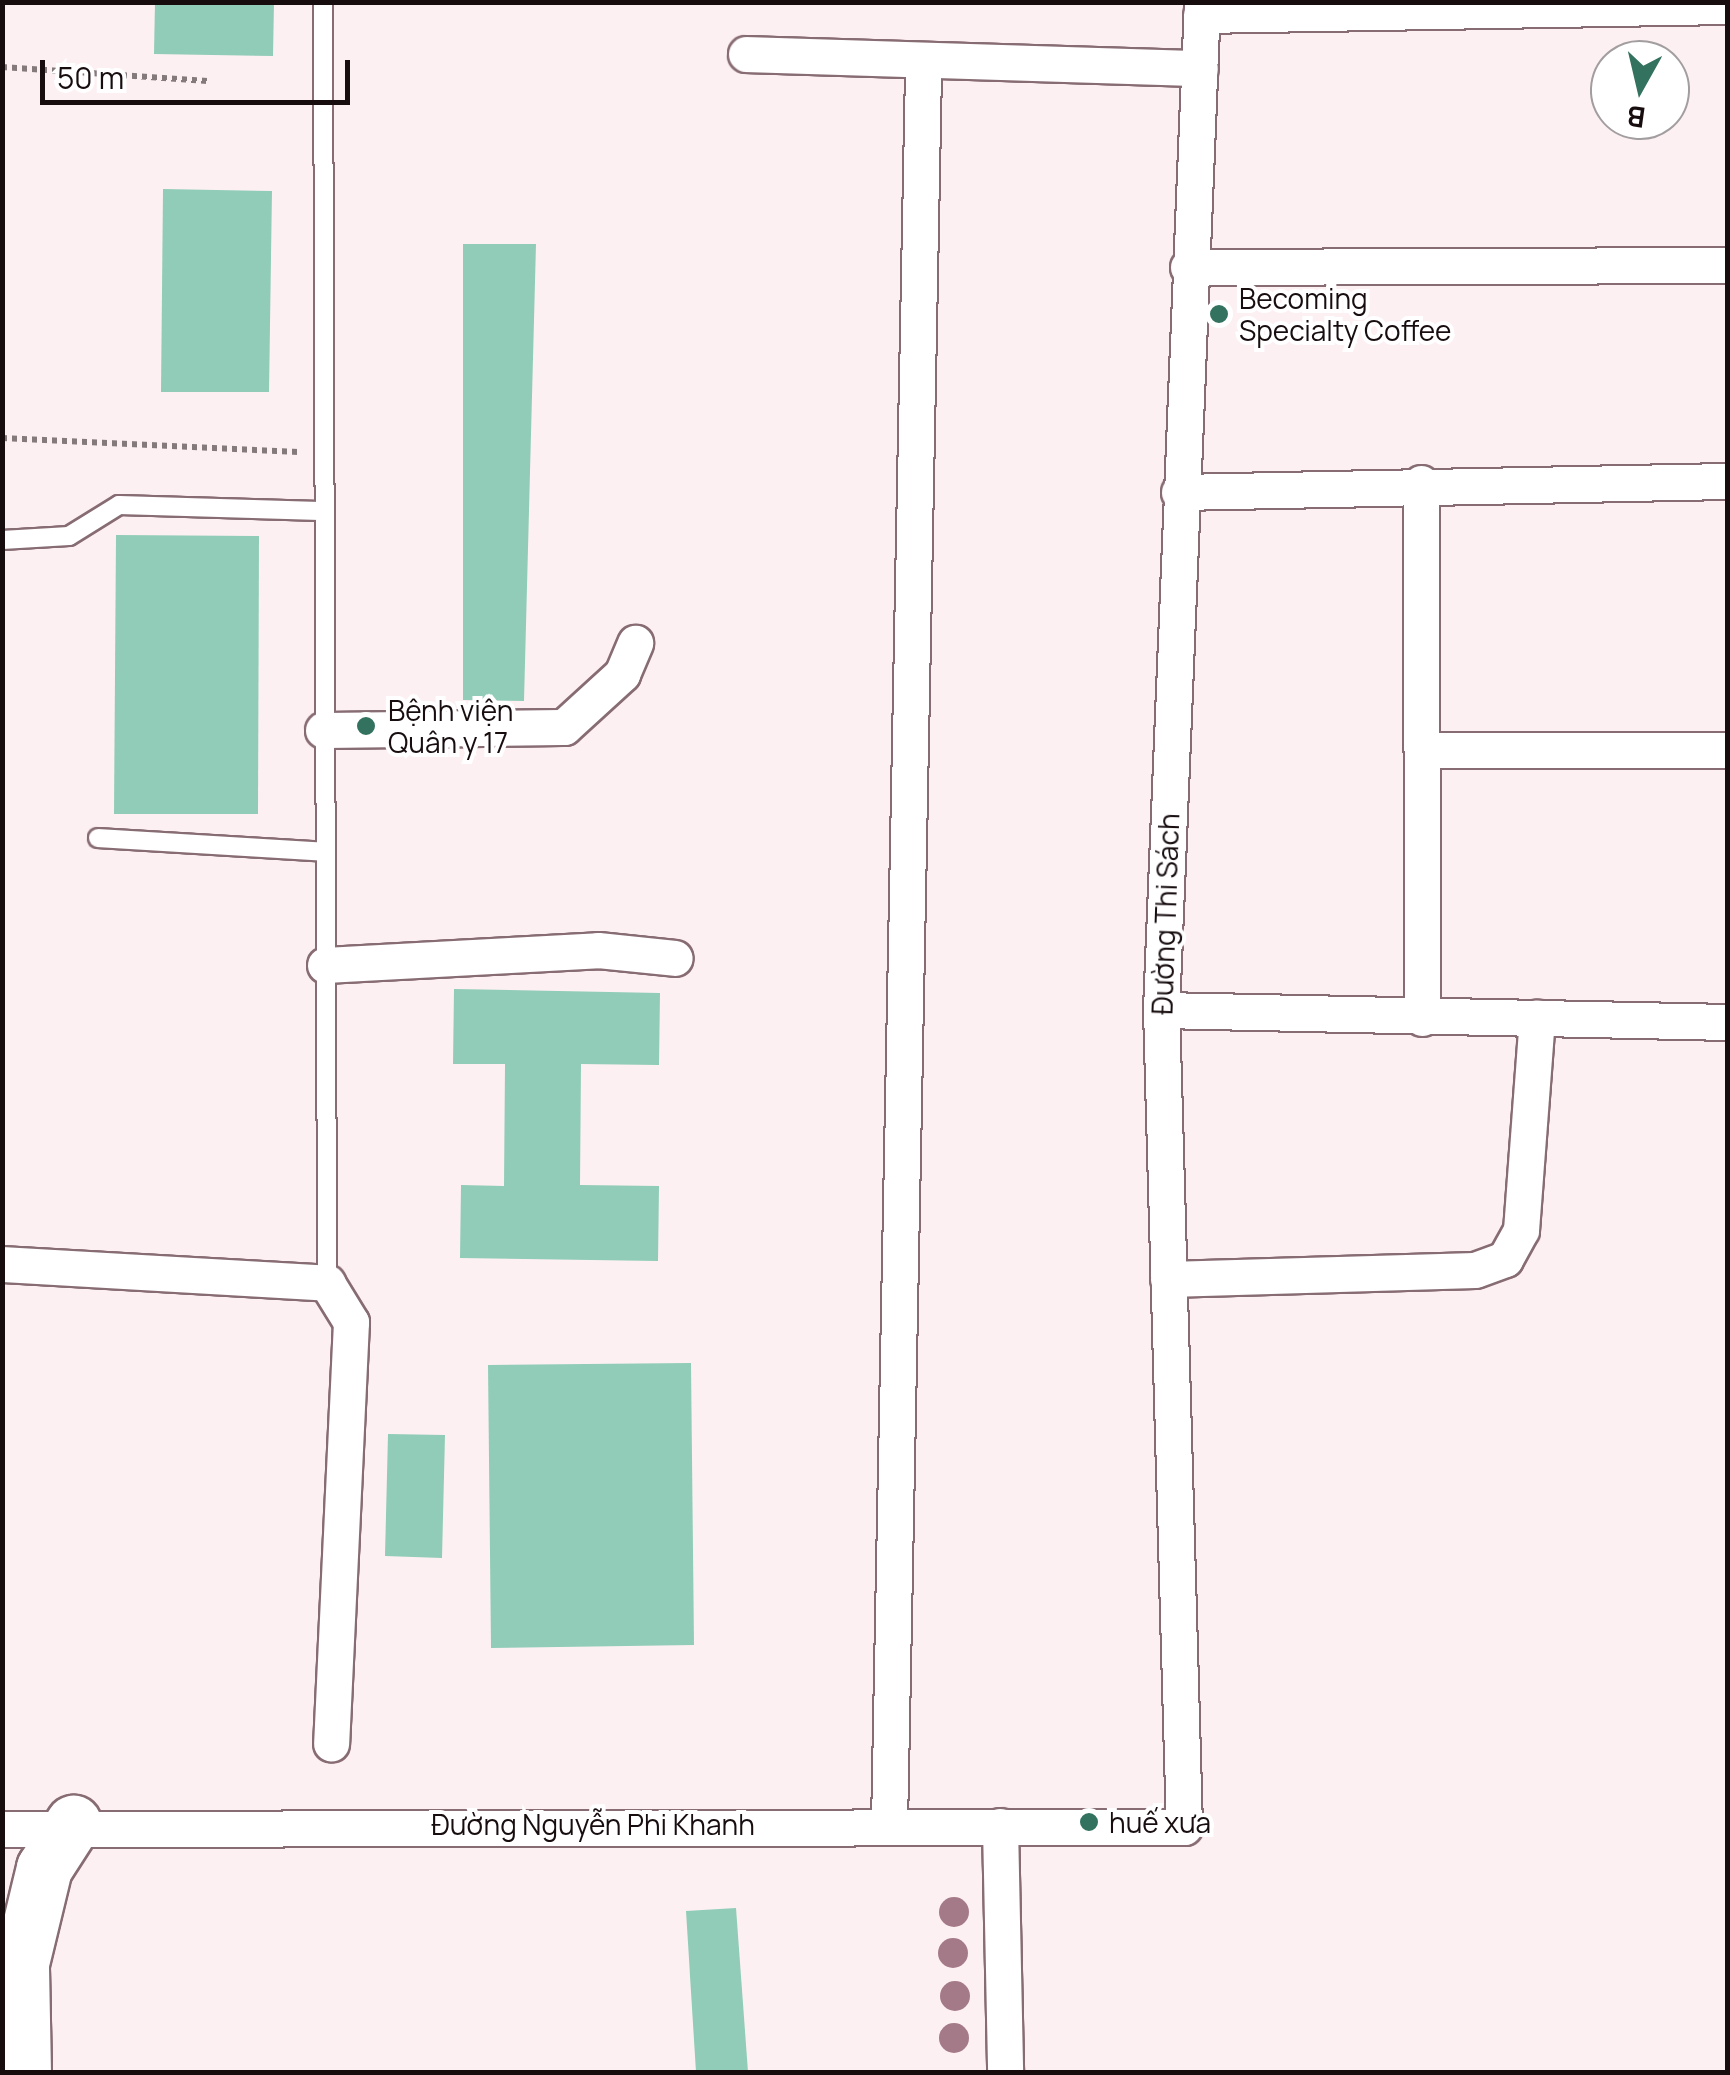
<!DOCTYPE html>
<meta charset="utf-8">
<style>
body{margin:0}
#map{position:relative;width:1730px;height:2075px;overflow:hidden;background:#fdf0f3;font-family:Manrope,sans-serif}
div>[style]{position:absolute}
[style*='--x']{left:calc(var(--x)*1px);top:calc(var(--y)*1px);width:calc(var(--w)*1px);rotate:calc(var(--a)*1deg)}
.building>*{inset:0;background:#90ccb7}
.path>*{height:6px;margin-top:-3px;transform-origin:0;background:repeating-linear-gradient(90deg,#84797b 0 5px,transparent 0 10px)}
.roads{filter:drop-shadow(2px 0 #876c73) drop-shadow(-2px 0 #876c73) drop-shadow(0 2px #876c73) drop-shadow(0 -2px #876c73)}
.service>*{height:18px;margin:-9px;padding:0 9px;transform-origin:9px;border-radius:9px;background:#fff}
.minor>*{height:35px;margin:-17.5px;padding:0 17.5px;transform-origin:17.5px;border-radius:17.5px;background:#fff}
.primary>*{height:55px;margin:-27.5px;padding:0 27.5px;transform-origin:27.5px;border-radius:27.5px;background:#fff}
.trees>*{width:30px;height:30px;margin:-15px;border-radius:50%;background:#a47a89}
.dots>*{width:28px;height:28px;translate:-50% -50%;box-sizing:border-box;border:5px solid #fff;border-radius:50%}
span{translate:-50% -50%;white-space:nowrap;text-align:center;line-height:1.15;-webkit-text-stroke:8px #fff;paint-order:stroke}
.poi-label{font-size:28px;color:#170d0f}
.left{translate:0 -50%;text-align:left}
.street-label{font-size:28px;color:#170d0f}
.frame{position:absolute;inset:0;border:5px solid #170d0f;pointer-events:none}
.north{position:absolute;left:1590px;top:40px;width:100px;height:100px;box-sizing:border-box;background:#fff;border:2px solid #a29e9f;border-radius:50%;rotate:188deg;font-size:28px;font-weight:700;line-height:40px;text-align:center;color:#170d0f}
.north::after{content:'';display:block;margin:auto;width:35px;height:45px;background:#33725e;clip-path:polygon(50% 0,100% 100%,50% 72%,0 100%)}
.scale{position:absolute;left:40px;top:60px;width:310px;height:45px;box-sizing:border-box;border:5px solid #170d0f;border-top:0;padding-left:12px;font-size:30px;line-height:35px;white-space:nowrap;color:#170d0f;-webkit-text-stroke:8px #fff;paint-order:stroke}
</style>
<div id="map">
<div class="building">
<div style="clip-path:polygon(155px 2px,274px 2px,273px 56px,154px 54px)"></div>
<div style="clip-path:polygon(163px 189px,272px 191px,269px 392px,161px 392px)"></div>
<div style="clip-path:polygon(463px 244px,536px 244px,524px 701px,463px 700px)"></div>
<div style="clip-path:polygon(116px 535px,259px 536px,258px 814px,114px 814px)"></div>
<div style="clip-path:polygon(454px 989px,660px 993px,659px 1065px,581px 1064px,580px 1185px,659px 1186px,658px 1261px,460px 1258px,461px 1185px,504px 1186px,505px 1064px,453px 1064px)"></div>
<div style="clip-path:polygon(691px 1363px,694px 1645px,491px 1648px,488px 1365px)"></div>
<div style="clip-path:polygon(388px 1434px,445px 1435px,442px 1558px,385px 1556px)"></div>
<div style="clip-path:polygon(736px 1908px,748px 2072px,696px 2072px,686px 1911px)"></div>
</div>
<div class="path">
<div style="--x:2;--y:67;--w:206;--a:3.9"></div>
<div style="--x:2;--y:438;--w:297;--a:2.7"></div>
</div>
<div class="roads">
<div class="service">
<div style="--x:323;--y:2;--w:1281;--a:89.82"></div>
<div style="--x:2;--y:540;--w:67;--a:-3.4"></div>
<div style="--x:69;--y:536;--w:59;--a:-31.8"></div>
<div style="--x:119;--y:505;--w:201;--a:1.7"></div>
<div style="--x:98;--y:838;--w:226;--a:3.5"></div>
</div>
<div class="minor">
<div style="--x:1201;--y:15;--w:527;--a:-0.98"></div>
<div style="--x:746;--y:54;--w:454;--a:1.8"></div>
<div style="--x:1188;--y:267;--w:540;--a:-0.21"></div>
<div style="--x:1421;--y:483;--w:535;--a:89.89"></div>
<div style="--x:1179;--y:492;--w:549;--a:-1.15"></div>
<div style="--x:323;--y:730;--w:241;--a:-0.7"></div>
<div style="--x:564;--y:727;--w:79;--a:-42.4"></div>
<div style="--x:622;--y:674;--w:34;--a:-67"></div>
<div style="--x:1422;--y:750;--w:306;--a:0"></div>
<div style="--x:325;--y:965;--w:273;--a:-3.1"></div>
<div style="--x:598;--y:950;--w:77;--a:5.9"></div>
<div style="--x:1161;--y:1010;--w:567;--a:1.21"></div>
<div style="--x:2;--y:1264;--w:326;--a:3.3"></div>
<div style="--x:327;--y:1283;--w:46;--a:58.4"></div>
<div style="--x:351;--y:1322;--w:422;--a:92.7"></div>
<div style="--x:1168;--y:1279;--w:307;--a:-1.7"></div>
<div style="--x:1475;--y:1270;--w:32;--a:-20"></div>
<div style="--x:1505;--y:1259;--w:33;--a:-61"></div>
<div style="--x:1521;--y:1230;--w:213;--a:-85.7"></div>
<div style="--x:889;--y:1825;--w:1762;--a:-88.89"></div>
<div style="--x:1000;--y:1826;--w:246;--a:88.8"></div>
<div style="--x:2;--y:1829;--w:1182;--a:-0.1"></div>
<div style="--x:1184;--y:1827;--w:817;--a:-91.61"></div>
<div style="--x:1161;--y:1010;--w:1009;--a:-87.67"></div>
</div>
<div class="primary">
<div style="--x:23;--y:2072;--w:109;--a:-91.1"></div>
<div style="--x:21;--y:1963;--w:98;--a:-76.4"></div>
<div style="--x:44;--y:1868;--w:54;--a:-57.2"></div>
</div>
</div>
<div class="trees">
<div style="left:954px;top:1912px"></div>
<div style="left:953px;top:1953px"></div>
<div style="left:955px;top:1996px"></div>
<div style="left:954px;top:2038px"></div>
</div>
<div class="dots">
<div style="left:1219px;top:314px;background:#33725e"></div>
<div style="left:366px;top:726px;background:#33725e"></div>
<div style="left:1089px;top:1822px;background:#33725e"></div>
</div>
<div class="poi-label">
<span class="left" style="left:1239px;top:314px">Becoming<br>Specialty Coffee</span>
<span class="left" style="left:388px;top:726px">Bệnh viện<br>Quân y 17</span>
<span class="left" style="left:1109px;top:1822px">huế xưa</span>
</div>
<div class="street-label">
<span style="left:1165px;top:914px;rotate:-88deg">Đường Thi Sách</span>
<span style="left:593px;top:1824px">Đường Nguyễn Phi Khanh</span>
</div>
<div class="frame"></div>
<div class="north">B</div>
<div class="scale">50 m</div>
</div>
